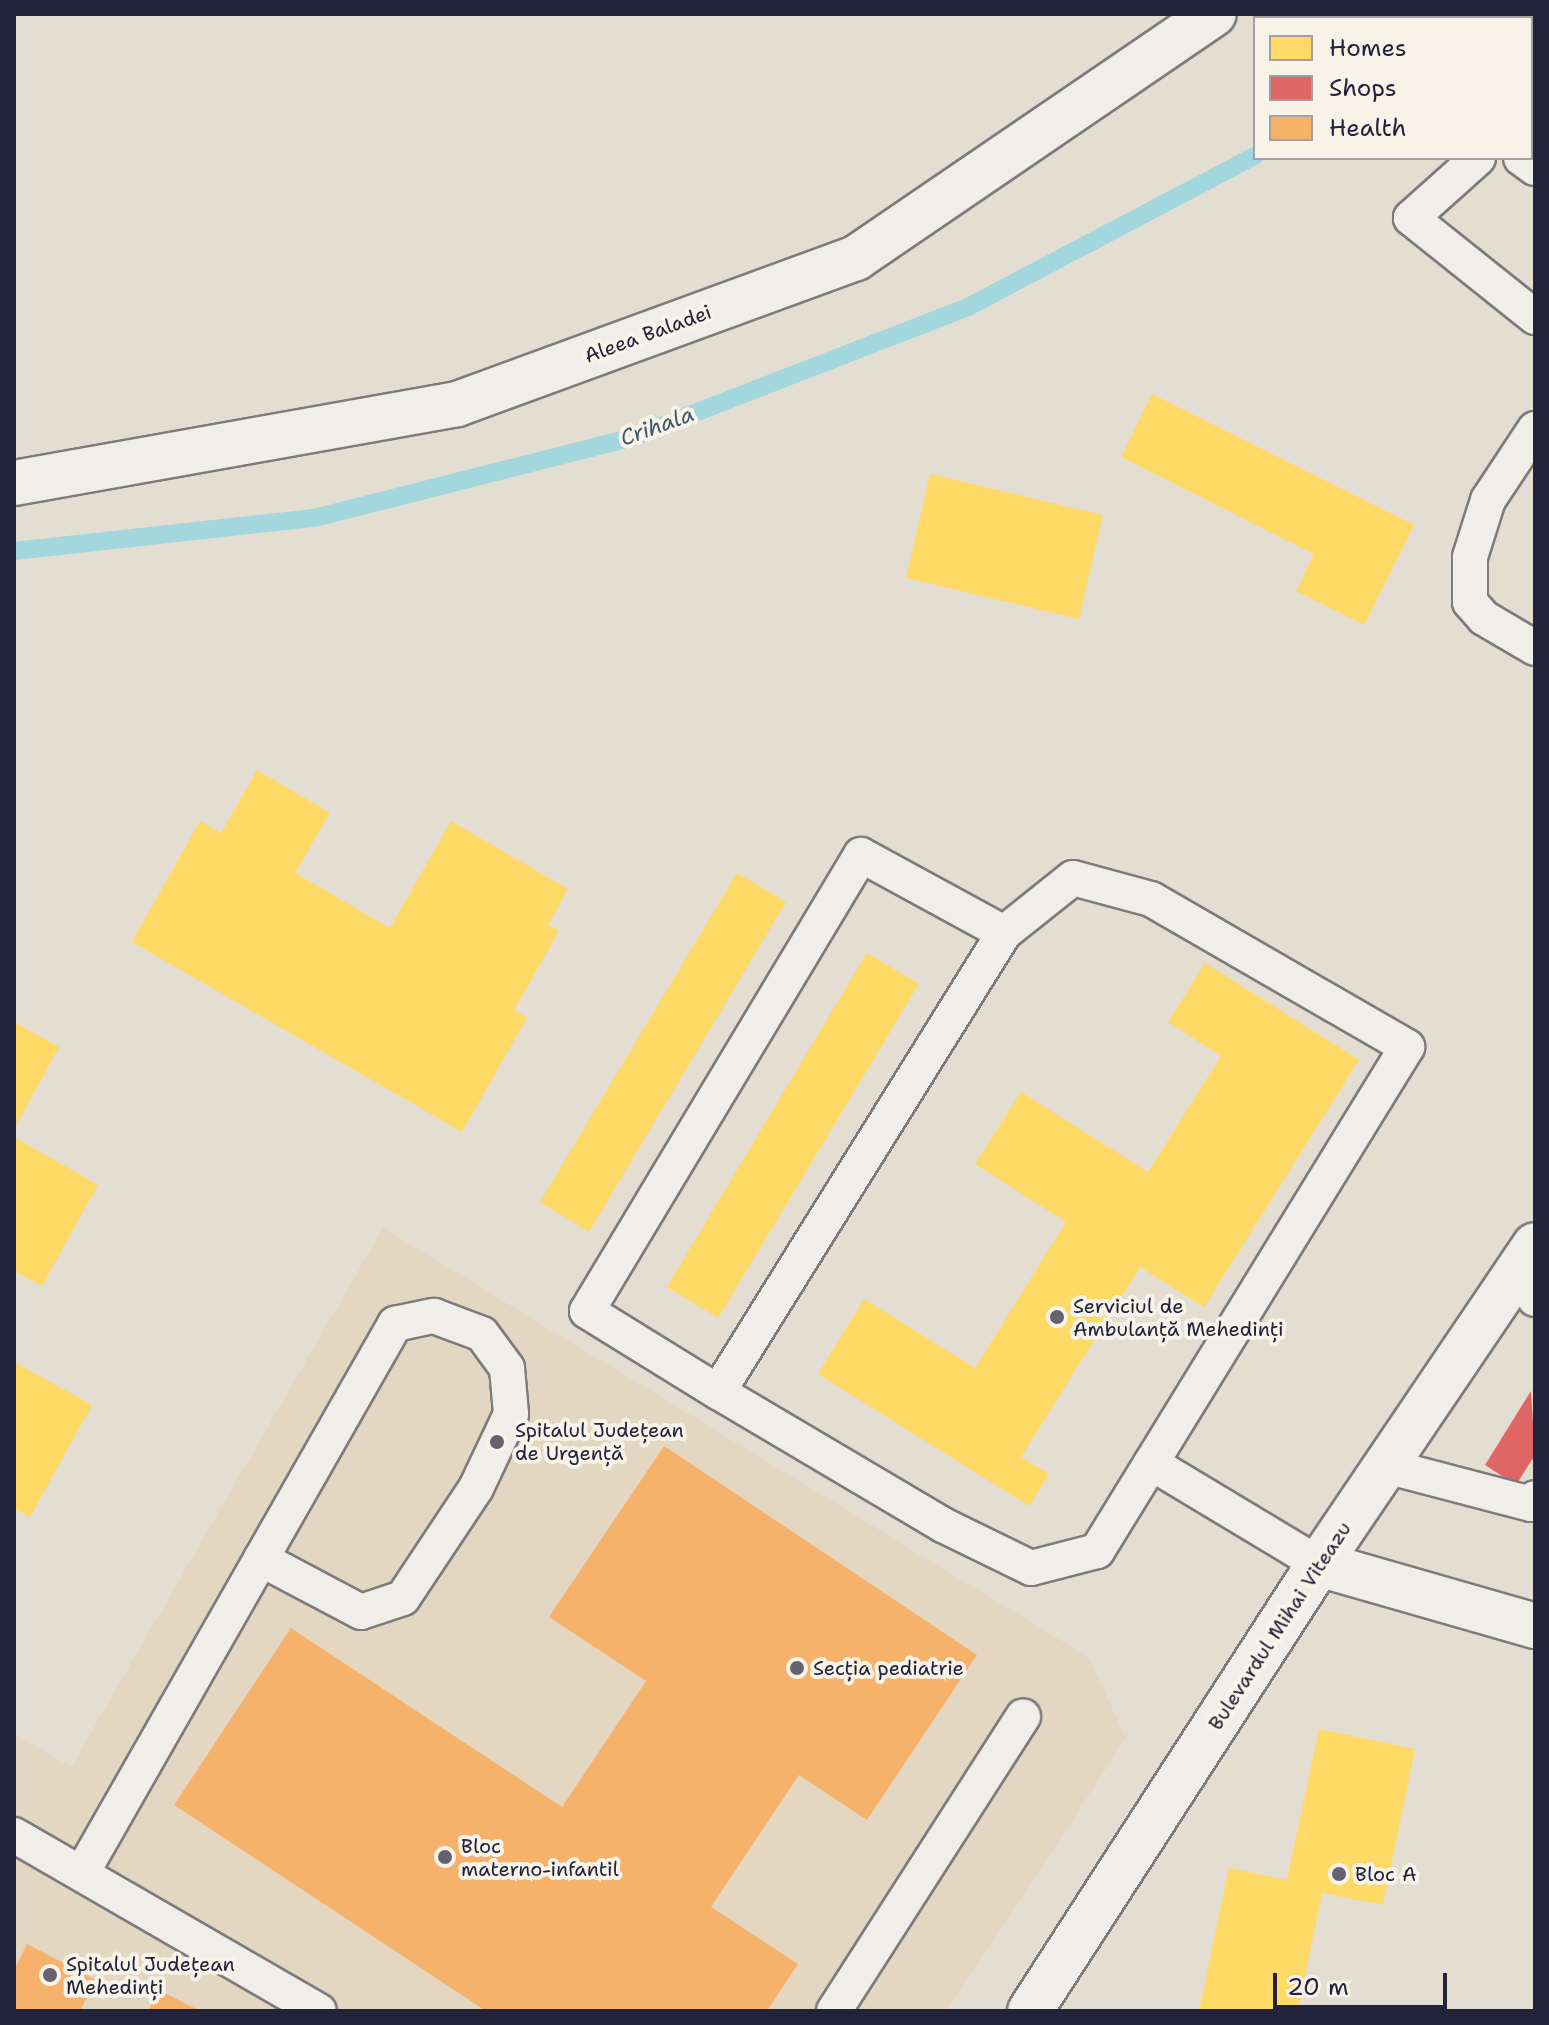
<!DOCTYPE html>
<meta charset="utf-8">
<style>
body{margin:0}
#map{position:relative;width:1549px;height:2025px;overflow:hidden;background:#e3ddd2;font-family:"Shantell Sans",sans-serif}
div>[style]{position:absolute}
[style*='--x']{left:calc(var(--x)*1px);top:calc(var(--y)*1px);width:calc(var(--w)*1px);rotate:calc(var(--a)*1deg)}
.built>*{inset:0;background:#e3d7c2}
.homes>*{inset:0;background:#ffd966}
.shops>*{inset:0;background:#e06666}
.health>*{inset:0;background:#f6b26b}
.stream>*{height:18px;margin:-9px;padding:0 9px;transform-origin:9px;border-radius:9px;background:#a1d7dd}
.roads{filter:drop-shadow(2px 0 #7d7b7b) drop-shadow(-2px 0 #7d7b7b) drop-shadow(0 2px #7d7b7b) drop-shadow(0 -2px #7d7b7b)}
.service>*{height:34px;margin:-17px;padding:0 17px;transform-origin:17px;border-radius:17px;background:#f0eee9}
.minor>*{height:44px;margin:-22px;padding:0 22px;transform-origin:22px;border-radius:22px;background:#f0eee9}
.secondary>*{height:44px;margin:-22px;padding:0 22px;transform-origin:22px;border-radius:22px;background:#f0eee9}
.dots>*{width:22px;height:22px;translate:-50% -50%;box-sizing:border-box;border:4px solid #f7f3e8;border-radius:50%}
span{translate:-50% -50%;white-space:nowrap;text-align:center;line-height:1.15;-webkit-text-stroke:8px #f7f3e8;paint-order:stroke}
.street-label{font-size:20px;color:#22223b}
.poi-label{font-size:20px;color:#22223b}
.left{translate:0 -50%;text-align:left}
.water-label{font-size:22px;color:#40586d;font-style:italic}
.frame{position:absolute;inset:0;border:16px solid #22223b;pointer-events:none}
.legend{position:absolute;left:1253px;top:16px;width:280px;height:144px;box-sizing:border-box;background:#f7f3e8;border:2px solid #a29fa3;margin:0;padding:10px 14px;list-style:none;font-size:24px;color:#22223b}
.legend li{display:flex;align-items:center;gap:16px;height:40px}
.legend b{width:40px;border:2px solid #a29fa3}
.scale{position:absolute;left:1273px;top:1973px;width:174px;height:36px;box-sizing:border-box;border:4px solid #22223b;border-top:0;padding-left:10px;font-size:24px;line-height:28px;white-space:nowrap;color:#22223b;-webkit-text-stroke:6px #f7f3e8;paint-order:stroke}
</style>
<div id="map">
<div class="built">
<div style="clip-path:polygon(383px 1228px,1088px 1657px,1126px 1738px,947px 2011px,14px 2011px,14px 1733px,71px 1767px)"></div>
</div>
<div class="homes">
<div style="clip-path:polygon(1152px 394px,1414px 525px,1364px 625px,1296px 591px,1314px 554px,1121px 457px)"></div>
<div style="clip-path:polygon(930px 474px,1103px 515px,1079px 619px,906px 578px)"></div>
<div style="clip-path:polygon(257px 770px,330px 813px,295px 873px,390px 928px,451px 821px,568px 889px,548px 925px,559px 931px,514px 1010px,527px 1018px,462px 1132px,132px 942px,200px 821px,221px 833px)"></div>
<div style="clip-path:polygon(737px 873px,786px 902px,589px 1232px,540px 1202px)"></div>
<div style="clip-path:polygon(867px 953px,919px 984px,718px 1318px,667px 1287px)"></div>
<div style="clip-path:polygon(1205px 963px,1359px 1060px,1204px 1307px,1140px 1267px,1021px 1457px,1049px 1474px,1029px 1506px,818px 1374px,864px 1299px,975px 1368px,1066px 1222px,975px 1164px,1021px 1092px,1148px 1172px,1221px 1056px,1168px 1022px)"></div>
<div style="clip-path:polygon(14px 1022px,59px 1047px,14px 1129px)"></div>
<div style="clip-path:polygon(14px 1137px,98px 1185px,42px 1286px,14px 1271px)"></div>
<div style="clip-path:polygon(14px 1362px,92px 1405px,30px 1517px,14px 1508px)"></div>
<div style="clip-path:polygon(1319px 1729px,1415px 1749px,1383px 1905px,1322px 1893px,1298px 2011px,1199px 2011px,1229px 1868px,1287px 1880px)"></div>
</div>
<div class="shops">
<div style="clip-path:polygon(1531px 1391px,1535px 1455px,1516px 1485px,1485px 1465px)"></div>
</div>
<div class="health">
<div style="clip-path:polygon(664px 1446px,977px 1655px,867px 1820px,799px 1775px,711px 1907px,798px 1964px,767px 2011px,486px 2011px,174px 1805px,291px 1628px,562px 1807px,646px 1681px,549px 1617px)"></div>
<div style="clip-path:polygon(27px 1944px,96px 1980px,80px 2011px,14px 2011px,14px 1970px)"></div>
<div style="clip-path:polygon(159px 1990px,200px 2011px,148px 2011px)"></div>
</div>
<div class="stream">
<div style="--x:1429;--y:18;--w:6;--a:-39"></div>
<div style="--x:14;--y:551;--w:302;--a:-6.3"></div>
<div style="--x:314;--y:518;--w:329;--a:-14.2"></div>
<div style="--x:633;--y:437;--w:359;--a:-21.2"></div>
<div style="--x:968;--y:307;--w:324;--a:-27.8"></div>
</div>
<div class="roads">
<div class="service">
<div style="--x:1478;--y:158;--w:90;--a:138.2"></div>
<div style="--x:1411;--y:218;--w:159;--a:38.6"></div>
<div style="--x:1521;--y:158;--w:17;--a:36"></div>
<div style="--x:1535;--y:429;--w:85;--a:123.5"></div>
<div style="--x:1488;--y:500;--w:60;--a:107.5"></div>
<div style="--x:1470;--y:557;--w:45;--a:90"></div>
<div style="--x:1470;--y:602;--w:21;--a:49"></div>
<div style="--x:1484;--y:618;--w:59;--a:30.5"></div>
<div style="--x:1519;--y:1269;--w:34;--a:62"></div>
<div style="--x:718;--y:1392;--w:541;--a:-58.07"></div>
<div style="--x:1004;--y:933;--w:88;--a:-38.6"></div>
<div style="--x:1073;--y:878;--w:81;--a:15.1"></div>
<div style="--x:1151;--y:899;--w:296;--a:30"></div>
<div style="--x:1407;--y:1047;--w:592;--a:121.59"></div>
<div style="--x:1097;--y:1551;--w:68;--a:165.6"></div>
<div style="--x:1031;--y:1568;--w:98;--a:-154"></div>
<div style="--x:943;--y:1525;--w:261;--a:-149.4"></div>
<div style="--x:718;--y:1392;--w:154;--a:-148.3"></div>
<div style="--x:587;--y:1311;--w:532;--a:-59"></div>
<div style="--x:861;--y:855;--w:163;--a:28.6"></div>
<div style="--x:1151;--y:1463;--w:196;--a:31"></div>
<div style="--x:1386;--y:1466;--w:150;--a:14.7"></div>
<div style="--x:1531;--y:1504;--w:7;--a:-56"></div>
<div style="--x:14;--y:1835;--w:352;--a:30"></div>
<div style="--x:83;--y:1871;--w:359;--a:-60.3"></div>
<div style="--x:261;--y:1559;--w:271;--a:-60.3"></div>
<div style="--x:395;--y:1324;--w:40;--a:-12"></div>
<div style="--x:434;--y:1316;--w:51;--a:20.6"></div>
<div style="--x:482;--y:1334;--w:42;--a:53.7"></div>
<div style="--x:507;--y:1368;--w:46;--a:85"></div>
<div style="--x:511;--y:1414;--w:82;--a:115.3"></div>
<div style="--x:476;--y:1488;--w:132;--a:123.6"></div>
<div style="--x:403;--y:1598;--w:44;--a:161.6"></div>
<div style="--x:361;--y:1612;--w:113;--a:-152.1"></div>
<div style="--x:834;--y:2011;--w:350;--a:-57.3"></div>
</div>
<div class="minor">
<div style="--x:14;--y:483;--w:450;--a:-10.1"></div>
<div style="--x:457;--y:404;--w:425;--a:-20.1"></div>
<div style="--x:856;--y:258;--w:433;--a:-34.3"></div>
<div style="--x:1319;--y:1564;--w:225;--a:16"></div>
</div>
<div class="secondary">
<div style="--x:1030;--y:2011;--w:532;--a:-57.12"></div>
<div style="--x:1319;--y:1564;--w:385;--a:-55.9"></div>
</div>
</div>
<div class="dots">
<div style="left:1057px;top:1317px;background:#666370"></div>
<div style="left:497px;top:1442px;background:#666370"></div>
<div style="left:797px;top:1668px;background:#666370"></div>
<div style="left:445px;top:1857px;background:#666370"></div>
<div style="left:1339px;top:1874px;background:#666370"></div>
<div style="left:50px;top:1975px;background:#666370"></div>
</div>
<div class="street-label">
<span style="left:648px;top:334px;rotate:-20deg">Aleea Baladei</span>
<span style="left:1280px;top:1626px;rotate:-57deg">Bulevardul Mihai Viteazu</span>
</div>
<div class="poi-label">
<span class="left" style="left:1073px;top:1318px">Serviciul de<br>Ambulanță Mehedinți</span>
<span class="left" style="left:515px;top:1442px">Spitalul Județean<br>de Urgență</span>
<span class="left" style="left:813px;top:1668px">Secția pediatrie</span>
<span class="left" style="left:461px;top:1858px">Bloc<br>materno-infantil</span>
<span class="left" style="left:1355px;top:1874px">Bloc A</span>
<span class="left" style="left:66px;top:1976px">Spitalul Județean<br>Mehedinți</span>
</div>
<div class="water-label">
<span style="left:657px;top:426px;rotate:-20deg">Crihala</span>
</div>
<div class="frame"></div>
<ul class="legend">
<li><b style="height:22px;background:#ffd966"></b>Homes</li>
<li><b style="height:22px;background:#e06666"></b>Shops</li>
<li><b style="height:22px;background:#f6b26b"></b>Health</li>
</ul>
<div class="scale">20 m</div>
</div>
